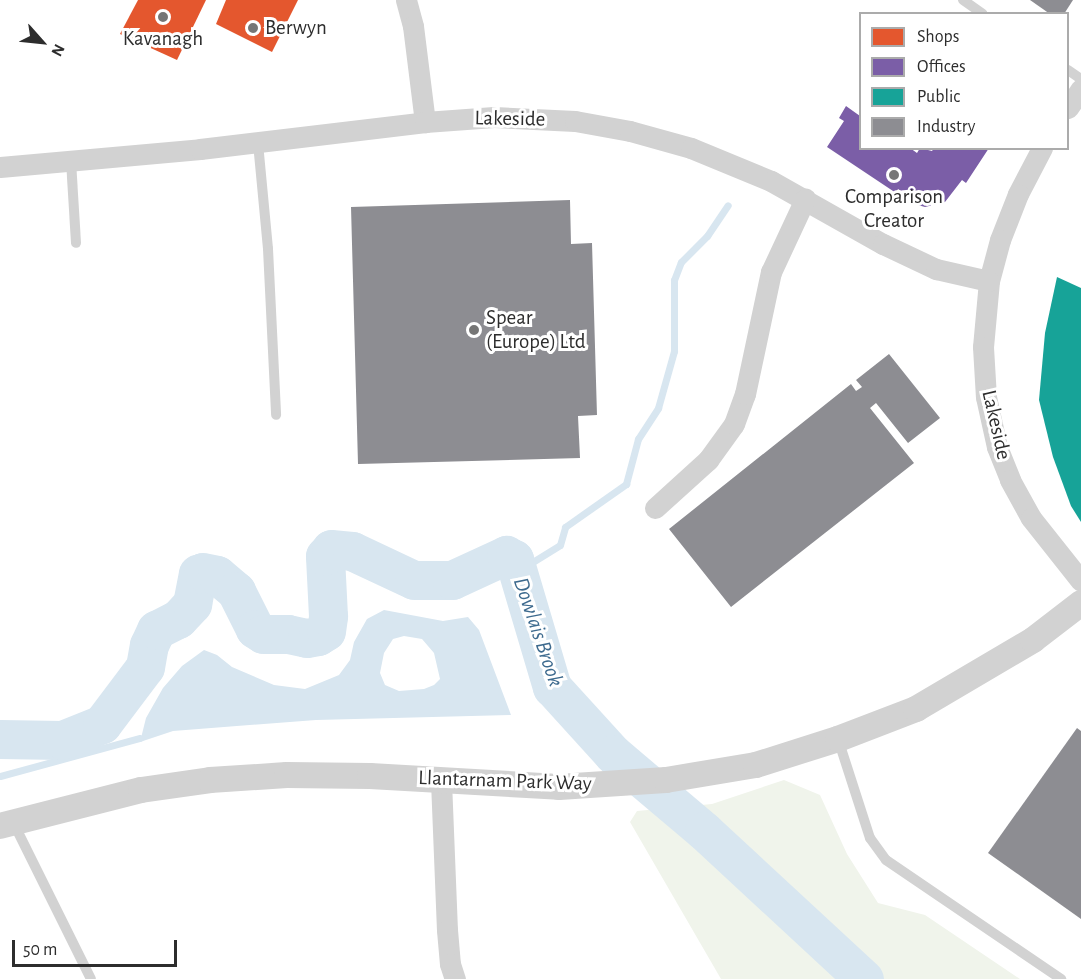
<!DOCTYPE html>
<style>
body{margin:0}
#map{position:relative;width:1081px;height:979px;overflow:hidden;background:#fff;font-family:"Alegreya Sans",sans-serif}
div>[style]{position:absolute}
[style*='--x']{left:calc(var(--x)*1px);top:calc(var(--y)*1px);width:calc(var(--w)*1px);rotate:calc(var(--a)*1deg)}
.green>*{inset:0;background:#f0f4eb}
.water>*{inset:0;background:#d8e6f0}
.shops>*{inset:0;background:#e4572e}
.offices>*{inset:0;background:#7b5ea7}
.public>*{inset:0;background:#17a398}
.industry>*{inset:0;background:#8d8d92}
.stream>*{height:7px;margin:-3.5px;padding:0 3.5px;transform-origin:3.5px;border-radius:3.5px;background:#d8e6f0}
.river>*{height:39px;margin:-19.5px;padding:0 19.5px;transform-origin:19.5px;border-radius:19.5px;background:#d8e6f0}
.service>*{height:10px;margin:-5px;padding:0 5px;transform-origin:5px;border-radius:5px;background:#d2d2d2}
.minor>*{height:21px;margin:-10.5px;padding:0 10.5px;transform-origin:10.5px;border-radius:10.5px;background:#d2d2d2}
.tertiary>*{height:26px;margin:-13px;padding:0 13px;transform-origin:13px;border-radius:13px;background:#d2d2d2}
.dots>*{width:16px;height:16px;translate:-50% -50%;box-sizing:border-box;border:3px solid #fff;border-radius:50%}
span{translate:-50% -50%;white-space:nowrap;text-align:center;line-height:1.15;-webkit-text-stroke:6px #fff;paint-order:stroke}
.poi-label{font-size:21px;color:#2d2d2d}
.left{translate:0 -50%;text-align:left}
.street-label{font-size:21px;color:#2d2d2d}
.water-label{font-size:22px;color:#3d6a8e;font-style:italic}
.legend{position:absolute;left:859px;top:12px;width:210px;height:138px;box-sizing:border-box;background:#fff;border:2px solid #ababab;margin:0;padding:8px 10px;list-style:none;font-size:18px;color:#2d2d2d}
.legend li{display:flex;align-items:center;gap:12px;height:30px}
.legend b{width:30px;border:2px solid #ababab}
.north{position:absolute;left:12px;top:12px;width:60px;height:60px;-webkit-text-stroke:4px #fff;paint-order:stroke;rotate:117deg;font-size:16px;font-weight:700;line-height:24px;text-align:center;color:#2d2d2d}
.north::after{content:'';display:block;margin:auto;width:21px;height:27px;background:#2d2d2d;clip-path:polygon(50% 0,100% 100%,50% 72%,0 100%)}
.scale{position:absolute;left:12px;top:940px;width:165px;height:27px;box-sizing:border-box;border:3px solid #2d2d2d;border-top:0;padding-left:8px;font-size:18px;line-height:21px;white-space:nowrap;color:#2d2d2d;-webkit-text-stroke:4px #fff;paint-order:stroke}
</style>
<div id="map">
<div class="green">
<div style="clip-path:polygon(784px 780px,820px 795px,847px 854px,878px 903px,925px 915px,1020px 979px,721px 979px,630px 822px,637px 811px,712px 804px)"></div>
</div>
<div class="water">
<div style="clip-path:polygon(evenodd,384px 610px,443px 621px,468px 617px,479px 630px,511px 715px,316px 720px,173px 731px,140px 742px,146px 718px,163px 688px,182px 666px,204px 650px,217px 655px,232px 667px,274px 685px,305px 689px,339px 675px,350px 660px,354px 642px,367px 619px,384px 610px,404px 636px,422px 639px,434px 653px,440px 679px,434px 685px,424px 689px,399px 691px,385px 685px,380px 673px,384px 653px,393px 639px,404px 636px)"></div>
</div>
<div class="shops">
<div style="clip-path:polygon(138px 0,206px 0,177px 60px,120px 34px)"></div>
<div style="clip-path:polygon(226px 0,298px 0,272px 52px,216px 24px)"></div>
</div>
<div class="offices">
<div style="clip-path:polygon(846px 106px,860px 116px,860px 148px,910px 148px,917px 153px,920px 148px,932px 151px,934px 148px,989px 148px,966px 183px,962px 180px,945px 202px,925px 207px,918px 205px,903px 195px,904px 193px,898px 189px,896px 193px,827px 147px,844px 121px,839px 118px)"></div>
</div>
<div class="public">
<div style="clip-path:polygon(1057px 277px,1081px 288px,1081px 522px,1071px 506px,1053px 457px,1039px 400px,1045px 333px)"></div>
</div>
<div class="industry">
<div style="clip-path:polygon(1030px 0,1073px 0,1064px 14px,1050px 14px)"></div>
<div style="clip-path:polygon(570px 200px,571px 244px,592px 243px,597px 415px,578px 416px,580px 458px,358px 464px,351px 207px)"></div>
<div style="clip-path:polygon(889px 354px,940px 418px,908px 443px,876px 403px,870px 408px,914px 463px,731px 607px,669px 529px,851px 384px,856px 391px,862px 387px,856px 380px)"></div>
<div style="clip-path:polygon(1077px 728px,1081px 731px,1081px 919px,988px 853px)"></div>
</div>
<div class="stream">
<div style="--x:518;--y:571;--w:49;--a:-31.8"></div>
<div style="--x:560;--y:545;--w:19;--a:-74"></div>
<div style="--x:565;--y:527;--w:75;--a:-35.2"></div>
<div style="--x:626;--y:484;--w:47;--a:-75.1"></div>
<div style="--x:638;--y:439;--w:37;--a:-57"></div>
<div style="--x:658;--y:408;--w:59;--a:-74.3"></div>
<div style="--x:674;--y:351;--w:71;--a:-90"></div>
<div style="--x:674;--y:280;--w:19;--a:-69"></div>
<div style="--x:681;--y:262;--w:37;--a:-45"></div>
<div style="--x:707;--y:236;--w:37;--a:-56"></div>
<div style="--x:0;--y:776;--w:145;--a:-15.2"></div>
</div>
<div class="river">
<div style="--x:0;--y:739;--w:62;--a:0.9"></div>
<div style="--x:62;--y:740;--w:43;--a:-21.8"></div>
<div style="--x:102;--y:724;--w:71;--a:-53"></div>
<div style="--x:145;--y:667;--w:22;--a:-80"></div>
<div style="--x:149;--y:645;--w:17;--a:-65"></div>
<div style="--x:156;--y:630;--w:25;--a:-27"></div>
<div style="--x:178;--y:619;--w:21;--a:-47"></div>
<div style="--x:192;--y:604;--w:31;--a:-79"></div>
<div style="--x:198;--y:574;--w:5;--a:-22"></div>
<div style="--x:203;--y:572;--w:14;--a:12"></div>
<div style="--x:217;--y:575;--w:25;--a:40"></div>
<div style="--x:236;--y:591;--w:42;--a:63.4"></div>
<div style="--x:255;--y:629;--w:9;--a:32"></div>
<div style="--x:263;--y:634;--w:25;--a:0"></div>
<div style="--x:288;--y:634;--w:19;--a:12"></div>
<div style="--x:307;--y:638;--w:11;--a:-10"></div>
<div style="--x:318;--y:636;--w:9;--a:-32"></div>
<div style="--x:326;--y:631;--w:15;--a:-82"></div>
<div style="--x:328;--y:616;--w:60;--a:-92.9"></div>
<div style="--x:325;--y:556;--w:9;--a:-49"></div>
<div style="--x:331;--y:549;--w:21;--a:5"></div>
<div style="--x:352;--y:551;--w:68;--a:25.1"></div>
<div style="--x:414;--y:580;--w:38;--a:0"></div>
<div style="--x:452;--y:580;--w:60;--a:-24.8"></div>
<div style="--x:506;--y:555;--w:9;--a:27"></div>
<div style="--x:514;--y:559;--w:134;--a:73.5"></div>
<div style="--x:552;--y:687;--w:91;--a:47.7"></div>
<div style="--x:613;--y:754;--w:119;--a:40.2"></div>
<div style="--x:704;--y:831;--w:218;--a:42.8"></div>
</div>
<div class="service">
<div style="--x:963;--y:0;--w:24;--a:35"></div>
<div style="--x:1068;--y:70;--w:16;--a:35"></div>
<div style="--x:258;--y:143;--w:106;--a:84.6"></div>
<div style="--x:268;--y:249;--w:166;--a:87.2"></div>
<div style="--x:71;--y:161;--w:82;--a:86.5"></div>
<div style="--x:838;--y:739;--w:104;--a:72.1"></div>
<div style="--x:870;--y:838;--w:27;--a:54"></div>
<div style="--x:886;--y:860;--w:212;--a:34.2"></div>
<div style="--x:13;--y:822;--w:175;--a:63.6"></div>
</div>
<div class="minor">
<div style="--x:406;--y:0;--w:27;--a:75"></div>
<div style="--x:413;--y:26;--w:97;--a:82.9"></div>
<div style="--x:1068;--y:108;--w:23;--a:-56"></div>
<div style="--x:1042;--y:148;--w:52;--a:117.6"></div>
<div style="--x:1018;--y:194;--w:49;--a:111.4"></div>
<div style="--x:1000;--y:240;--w:42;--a:105"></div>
<div style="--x:989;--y:281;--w:66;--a:95.2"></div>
<div style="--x:983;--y:347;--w:50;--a:86.6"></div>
<div style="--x:986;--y:397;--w:51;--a:77.6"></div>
<div style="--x:997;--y:447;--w:35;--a:68"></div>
<div style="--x:1010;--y:480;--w:43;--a:61.1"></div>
<div style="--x:1031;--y:518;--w:80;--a:51.6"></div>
<div style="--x:0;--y:167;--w:201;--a:-5.1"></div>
<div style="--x:200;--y:149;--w:227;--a:-6.8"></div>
<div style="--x:425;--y:122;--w:69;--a:-4.1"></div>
<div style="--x:494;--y:117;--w:81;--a:2.8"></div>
<div style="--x:575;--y:121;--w:56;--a:10.3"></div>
<div style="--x:630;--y:131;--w:63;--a:15.6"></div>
<div style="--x:691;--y:148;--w:87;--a:22.4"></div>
<div style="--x:771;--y:181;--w:129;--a:29.4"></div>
<div style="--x:883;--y:244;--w:59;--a:25.3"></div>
<div style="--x:936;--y:269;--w:54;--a:12.8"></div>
<div style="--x:655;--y:508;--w:72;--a:-42.2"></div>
<div style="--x:708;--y:460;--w:44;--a:-54.2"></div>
<div style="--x:734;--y:424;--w:32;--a:-70"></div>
<div style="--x:745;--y:394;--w:125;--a:-78"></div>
<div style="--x:771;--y:272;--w:81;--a:-65"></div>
<div style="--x:441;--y:781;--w:149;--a:87.7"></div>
<div style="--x:447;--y:930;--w:34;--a:85"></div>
<div style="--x:450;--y:964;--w:16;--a:72"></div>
</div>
<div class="tertiary">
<div style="--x:0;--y:826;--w:146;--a:-14.3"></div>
<div style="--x:141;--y:790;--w:70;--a:-8.2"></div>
<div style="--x:210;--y:780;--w:77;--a:-3.7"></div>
<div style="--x:287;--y:775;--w:83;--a:0.7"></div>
<div style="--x:370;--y:776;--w:189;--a:3.3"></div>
<div style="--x:559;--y:787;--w:107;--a:-3.7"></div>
<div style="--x:666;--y:780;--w:91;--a:-9.5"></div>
<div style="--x:756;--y:765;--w:86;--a:-17.6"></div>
<div style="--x:838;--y:739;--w:84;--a:-21"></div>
<div style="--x:916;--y:709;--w:136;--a:-30.5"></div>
<div style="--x:1033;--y:640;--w:61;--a:-37.6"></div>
</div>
<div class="dots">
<div style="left:163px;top:17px;background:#767676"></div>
<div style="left:253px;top:28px;background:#767676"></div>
<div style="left:894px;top:175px;background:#767676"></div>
<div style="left:474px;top:330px;background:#767676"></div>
</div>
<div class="poi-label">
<span class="left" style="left:265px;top:28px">Berwyn</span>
<span style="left:163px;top:39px">Kavanagh</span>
<span style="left:894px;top:209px">Comparison<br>Creator</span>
<span class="left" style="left:486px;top:330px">Spear<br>(Europe) Ltd</span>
</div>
<div class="street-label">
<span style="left:510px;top:119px;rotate:1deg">Lakeside</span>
<span style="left:996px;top:425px;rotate:77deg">Lakeside</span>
<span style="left:505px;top:781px;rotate:2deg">Llantarnam Park Way</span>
</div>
<div class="water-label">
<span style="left:538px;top:632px;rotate:71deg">Dowlais Brook</span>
</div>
<ul class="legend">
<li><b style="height:16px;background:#e4572e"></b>Shops</li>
<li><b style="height:16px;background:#7b5ea7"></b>Offices</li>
<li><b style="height:16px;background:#17a398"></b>Public</li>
<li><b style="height:16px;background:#8d8d92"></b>Industry</li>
</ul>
<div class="north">N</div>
<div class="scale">50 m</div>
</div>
